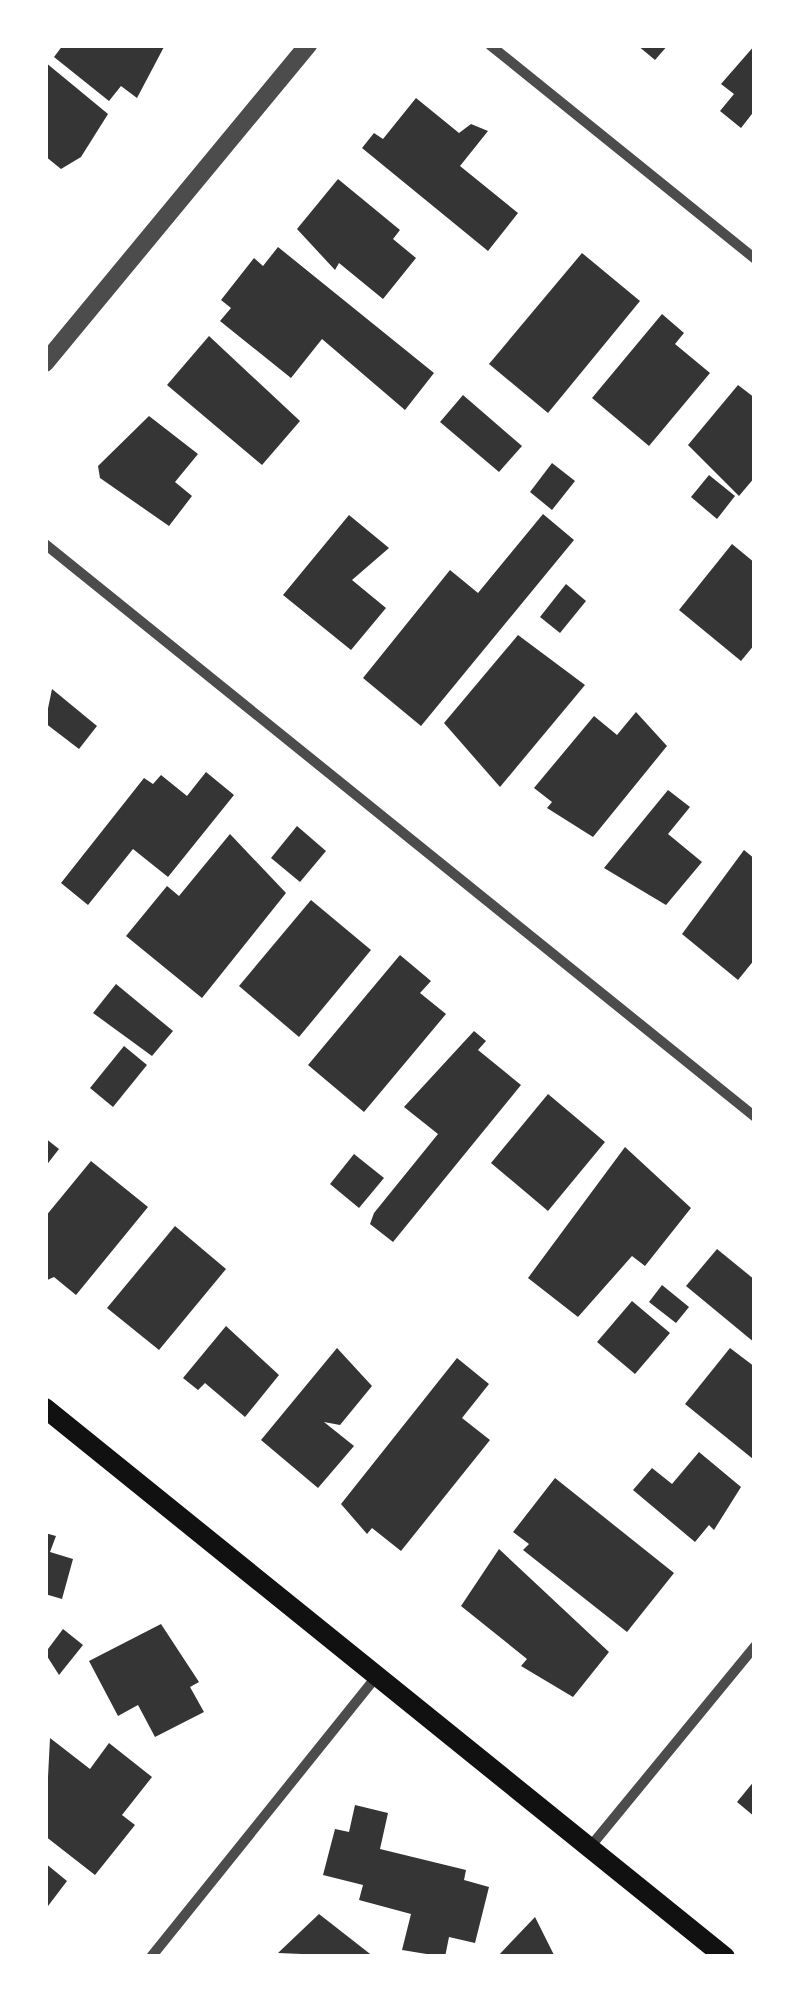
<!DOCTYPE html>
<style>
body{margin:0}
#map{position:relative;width:800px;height:2002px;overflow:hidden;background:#fff;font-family:"DM Sans",sans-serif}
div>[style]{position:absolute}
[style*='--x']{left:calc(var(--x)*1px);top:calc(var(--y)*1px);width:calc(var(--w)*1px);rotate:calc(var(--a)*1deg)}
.building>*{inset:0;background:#353535}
.minor>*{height:10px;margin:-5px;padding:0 5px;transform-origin:5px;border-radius:5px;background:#4c4c4c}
.tertiary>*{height:18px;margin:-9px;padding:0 9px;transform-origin:9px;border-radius:9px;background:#4c4c4c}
.secondary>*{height:20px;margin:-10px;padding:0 10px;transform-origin:10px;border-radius:10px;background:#111}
span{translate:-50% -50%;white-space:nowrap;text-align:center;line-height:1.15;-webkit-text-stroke:10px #fff;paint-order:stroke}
.frame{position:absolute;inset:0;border:48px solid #fff;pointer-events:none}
</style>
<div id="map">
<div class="building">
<div style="clip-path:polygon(63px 45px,165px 45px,137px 98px,121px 86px,109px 101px,54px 57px)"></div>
<div style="clip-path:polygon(637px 45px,668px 45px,655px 60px)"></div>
<div style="clip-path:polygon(755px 45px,755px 110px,741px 128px,720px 111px,734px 94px,721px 84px)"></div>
<div style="clip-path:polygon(45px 62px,108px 114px,81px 157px,61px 169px,45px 156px)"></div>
<div style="clip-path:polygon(416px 98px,459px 133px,471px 124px,488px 131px,460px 166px,518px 213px,488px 251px,362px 148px,374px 133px,383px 139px)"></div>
<div style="clip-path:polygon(338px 179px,400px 230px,393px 239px,416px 258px,383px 299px,339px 263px,335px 270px,297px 229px)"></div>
<div style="clip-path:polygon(278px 247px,434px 373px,405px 410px,322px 339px,291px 378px,220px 321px,231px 308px,221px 300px,254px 258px,263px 266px)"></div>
<div style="clip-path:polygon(582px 253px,640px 301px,548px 413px,489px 364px)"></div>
<div style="clip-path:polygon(662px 314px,684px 333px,675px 344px,710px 373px,649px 446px,592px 398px)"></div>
<div style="clip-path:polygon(209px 336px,300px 421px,262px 465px,167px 385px)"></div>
<div style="clip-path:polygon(738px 385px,755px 398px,755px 477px,739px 496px,688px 445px)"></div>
<div style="clip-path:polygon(463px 395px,522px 446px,499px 472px,440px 422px)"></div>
<div style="clip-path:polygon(149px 416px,198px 454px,175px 482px,192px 496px,169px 526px,100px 478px,98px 466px)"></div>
<div style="clip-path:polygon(552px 463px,575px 481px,552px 510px,530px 492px)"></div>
<div style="clip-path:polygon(709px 475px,735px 496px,717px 519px,691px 497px)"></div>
<div style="clip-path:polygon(543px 514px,574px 540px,421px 726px,363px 678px,450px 570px,478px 593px)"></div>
<div style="clip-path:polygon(349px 515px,389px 548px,352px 580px,386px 608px,351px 650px,283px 595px)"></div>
<div style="clip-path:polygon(732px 544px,755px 563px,755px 644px,741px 661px,679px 610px)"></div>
<div style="clip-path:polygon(566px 584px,586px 601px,560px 633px,540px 617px)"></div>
<div style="clip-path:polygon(518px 635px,585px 685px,500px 787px,444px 723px)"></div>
<div style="clip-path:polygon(52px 689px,97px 726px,79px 749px,45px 723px)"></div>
<div style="clip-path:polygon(636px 712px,667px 746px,593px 837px,547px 808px,552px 802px,534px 788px,594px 716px,617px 735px)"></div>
<div style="clip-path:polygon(206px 772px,234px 795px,168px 877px,133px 849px,88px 905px,61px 883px,144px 778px,153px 784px,161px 775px,187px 796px)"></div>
<div style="clip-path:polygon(668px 790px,690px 807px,668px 834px,702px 862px,666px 905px,604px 868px)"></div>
<div style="clip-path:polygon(297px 826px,326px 851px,300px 882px,271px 858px)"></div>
<div style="clip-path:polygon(230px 834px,286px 893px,202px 998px,126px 936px,167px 886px,179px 896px)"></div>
<div style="clip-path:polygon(744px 850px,755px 859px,755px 959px,738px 980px,682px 934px)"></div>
<div style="clip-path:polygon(311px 900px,371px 950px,299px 1037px,239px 986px)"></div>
<div style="clip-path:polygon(400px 955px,431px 981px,420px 993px,446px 1014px,364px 1112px,308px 1065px)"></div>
<div style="clip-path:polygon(116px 984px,173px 1031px,152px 1056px,93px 1013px)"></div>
<div style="clip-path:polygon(474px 1031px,486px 1041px,478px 1050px,521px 1085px,393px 1242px,370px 1224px,374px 1213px,438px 1134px,404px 1107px)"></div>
<div style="clip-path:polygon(124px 1046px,147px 1065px,113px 1107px,90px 1088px)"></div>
<div style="clip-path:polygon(548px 1094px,605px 1142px,548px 1211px,491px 1163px)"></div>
<div style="clip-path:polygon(45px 1138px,59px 1149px,45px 1167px)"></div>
<div style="clip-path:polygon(625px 1147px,691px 1208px,645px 1266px,632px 1256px,578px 1317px,528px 1278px)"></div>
<div style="clip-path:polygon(354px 1154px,384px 1178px,359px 1208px,330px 1184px)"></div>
<div style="clip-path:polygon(91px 1161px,148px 1207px,76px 1295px,54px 1277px,45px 1281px,45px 1217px)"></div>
<div style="clip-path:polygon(175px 1226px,226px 1269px,159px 1350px,107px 1308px)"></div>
<div style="clip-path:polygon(717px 1249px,755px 1280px,755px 1343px,686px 1286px)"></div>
<div style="clip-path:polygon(662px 1285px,689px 1307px,676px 1323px,649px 1302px)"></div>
<div style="clip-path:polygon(632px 1301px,670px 1333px,635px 1374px,597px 1342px)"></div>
<div style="clip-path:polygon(226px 1326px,279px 1375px,245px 1417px,205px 1383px,198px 1390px,183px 1378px)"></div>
<div style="clip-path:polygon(337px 1348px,372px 1386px,340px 1425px,324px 1422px,354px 1446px,318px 1488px,261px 1440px)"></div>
<div style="clip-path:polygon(730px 1348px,755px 1367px,753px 1459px,685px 1404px)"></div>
<div style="clip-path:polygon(457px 1358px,489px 1384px,462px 1418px,490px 1440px,401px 1551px,372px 1528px,367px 1534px,341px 1504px)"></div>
<div style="clip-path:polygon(699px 1452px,741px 1487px,714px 1530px,709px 1525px,695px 1542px,633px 1490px,652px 1468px,672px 1484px)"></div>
<div style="clip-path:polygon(555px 1478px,674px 1573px,627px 1632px,523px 1550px,529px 1544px,513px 1532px)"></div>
<div style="clip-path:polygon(45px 1533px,56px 1536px,50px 1552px,73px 1559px,62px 1599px,45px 1594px)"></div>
<div style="clip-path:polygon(499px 1549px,609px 1652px,573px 1697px,521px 1666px,527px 1659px,461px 1606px)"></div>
<div style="clip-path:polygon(161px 1624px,199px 1682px,190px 1687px,204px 1712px,155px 1737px,138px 1705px,118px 1716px,89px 1661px)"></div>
<div style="clip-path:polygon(63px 1629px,83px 1645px,59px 1675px,45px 1653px)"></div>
<div style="clip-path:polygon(50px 1738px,90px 1769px,109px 1743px,152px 1777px,122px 1815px,135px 1825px,95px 1875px,45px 1836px)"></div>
<div style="clip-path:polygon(755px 1780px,755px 1817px,737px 1802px)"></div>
<div style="clip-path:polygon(355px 1805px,388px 1813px,380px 1849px,466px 1870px,464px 1880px,489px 1887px,475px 1943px,449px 1937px,445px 1957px,402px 1950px,411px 1914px,359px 1900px,363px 1885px,323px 1875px,335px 1829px,349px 1832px)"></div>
<div style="clip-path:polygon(45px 1863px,67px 1881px,45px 1910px)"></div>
<div style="clip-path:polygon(319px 1914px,374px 1957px,278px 1953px)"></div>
<div style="clip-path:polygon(535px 1917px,555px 1957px,497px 1957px,514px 1939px)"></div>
</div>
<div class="minor">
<div style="--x:490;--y:45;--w:341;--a:38.9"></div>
<div style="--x:45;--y:544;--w:912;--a:38.9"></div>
<div style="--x:590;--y:1847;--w:260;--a:-50.6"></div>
<div style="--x:151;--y:1957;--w:359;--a:-51.2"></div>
</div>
<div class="tertiary">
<div style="--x:45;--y:363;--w:413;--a:-50.4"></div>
</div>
<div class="secondary">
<div style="--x:45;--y:1408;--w:874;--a:38.92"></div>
</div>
<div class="frame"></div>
</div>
